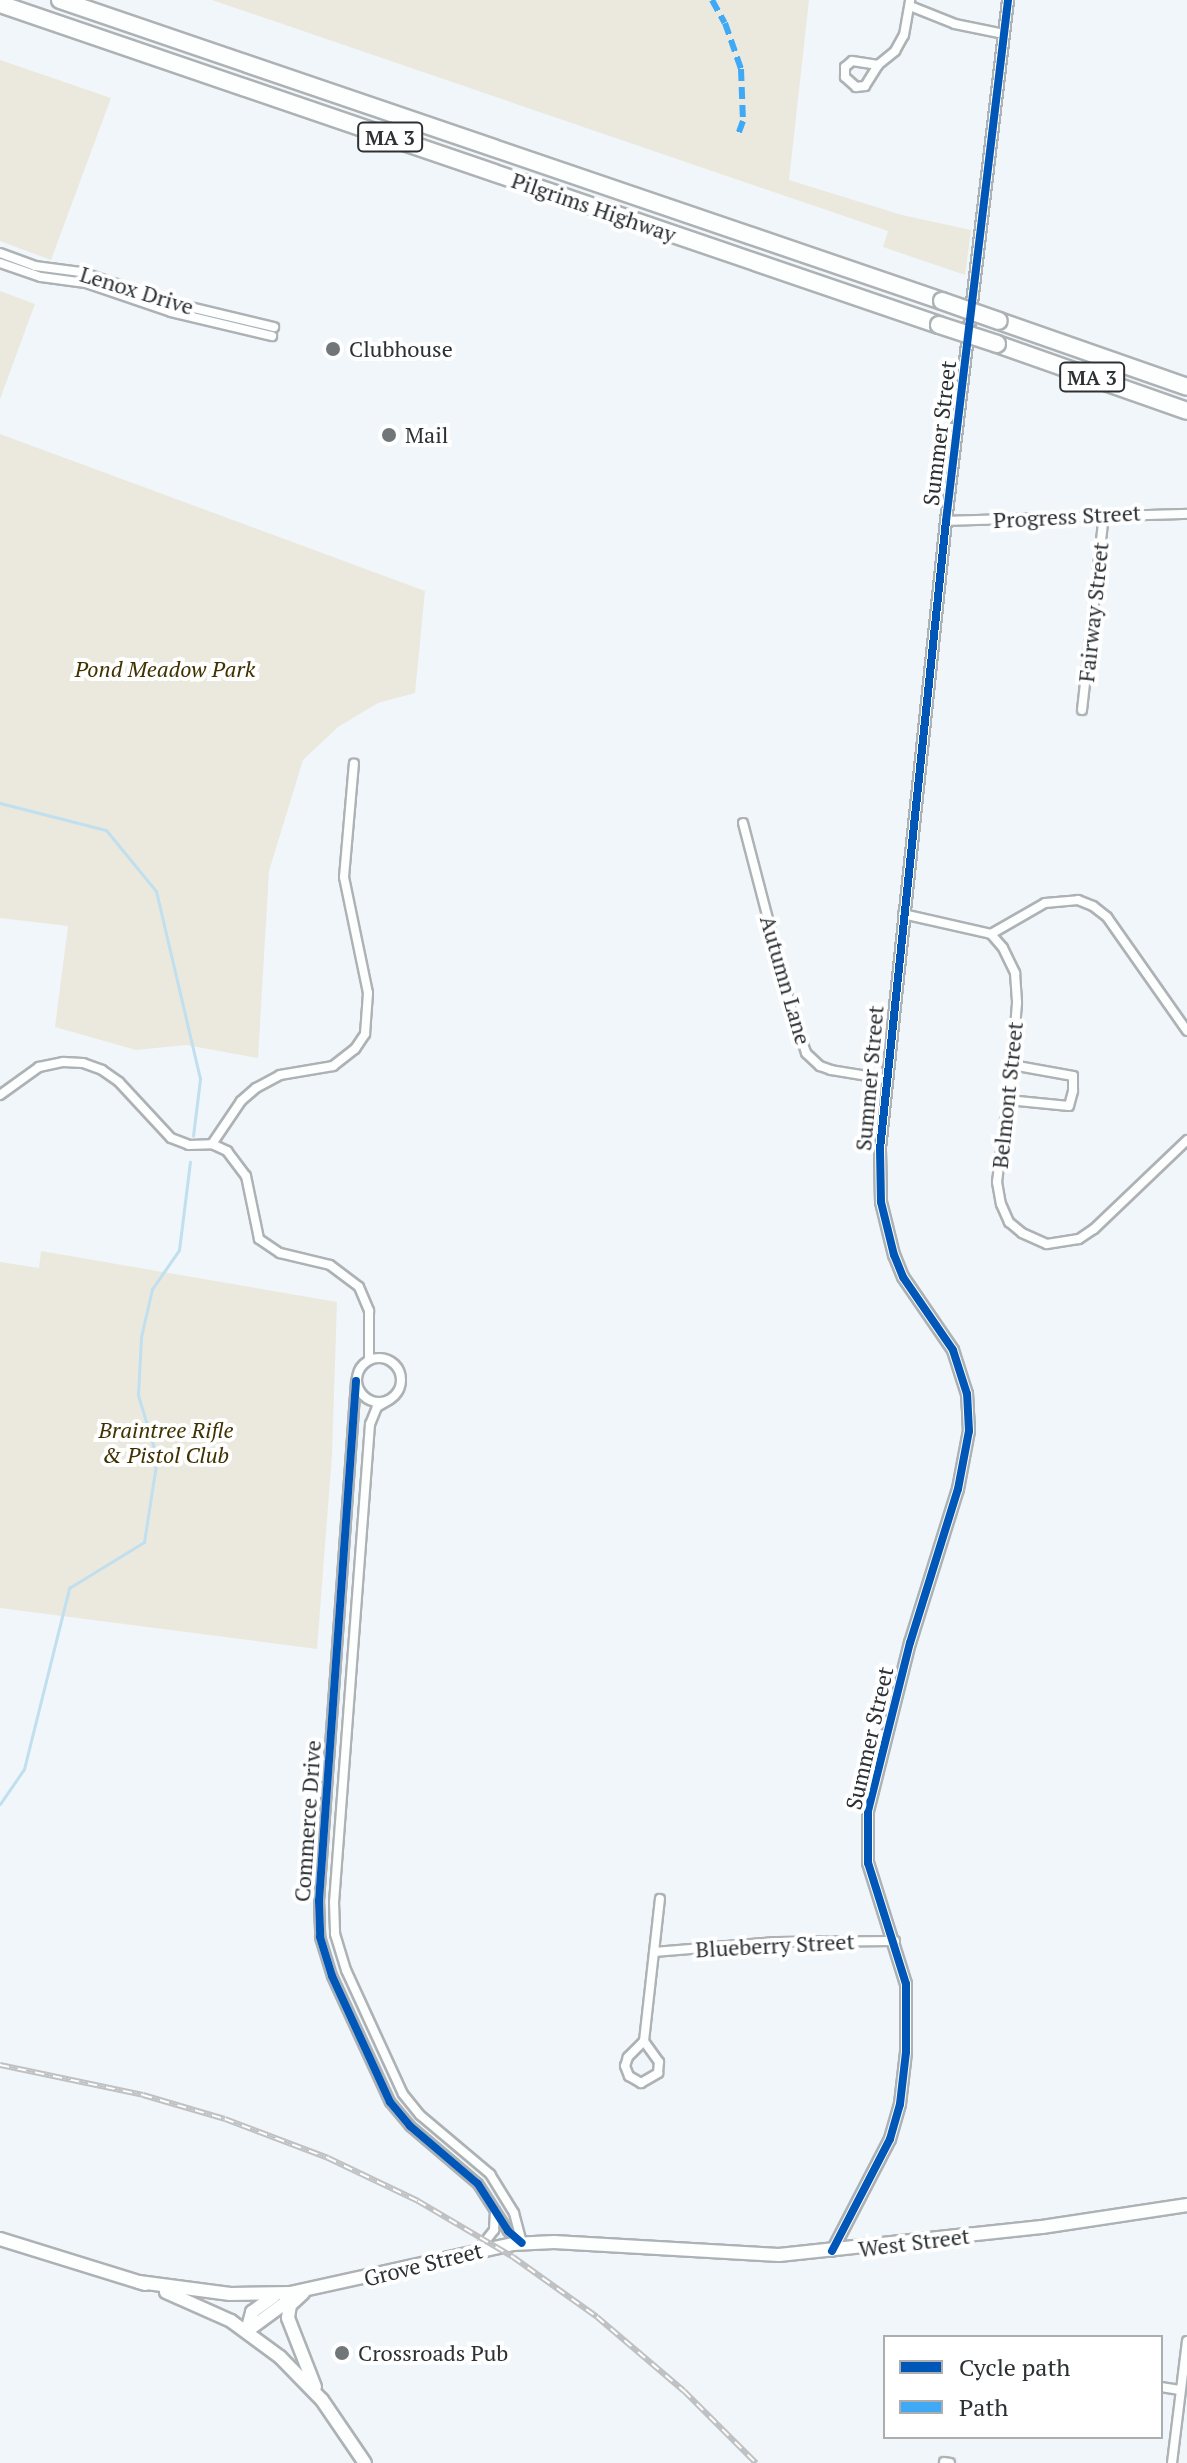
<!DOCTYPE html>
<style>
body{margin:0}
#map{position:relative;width:1187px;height:2463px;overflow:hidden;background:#f0f6f9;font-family:"PT Serif",serif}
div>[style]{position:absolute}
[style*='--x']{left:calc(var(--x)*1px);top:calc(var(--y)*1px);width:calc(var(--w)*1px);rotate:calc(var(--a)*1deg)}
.green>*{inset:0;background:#ebe9de}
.stream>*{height:3px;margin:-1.5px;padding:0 1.5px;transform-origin:1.5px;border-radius:1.5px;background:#c0dfef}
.roads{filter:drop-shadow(2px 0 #adb2b5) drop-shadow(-2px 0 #adb2b5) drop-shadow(0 2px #adb2b5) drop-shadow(0 -2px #adb2b5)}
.minor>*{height:8px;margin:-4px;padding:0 4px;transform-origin:4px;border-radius:4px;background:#fdfefe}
.minor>.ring{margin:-4px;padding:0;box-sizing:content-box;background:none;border:8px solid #fdfefe;border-radius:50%}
.tertiary>*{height:10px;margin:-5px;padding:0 5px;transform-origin:5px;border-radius:5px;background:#fdfefe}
.secondary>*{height:12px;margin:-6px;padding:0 6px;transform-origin:6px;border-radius:6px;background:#fdfefe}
.motorway>*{height:16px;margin:-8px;padding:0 8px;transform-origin:8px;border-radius:8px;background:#fdfefe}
.rail>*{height:6px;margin-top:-3px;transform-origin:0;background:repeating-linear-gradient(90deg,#fff 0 9px,#c0c1c3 0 18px);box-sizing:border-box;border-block:2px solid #c0c1c3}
.bridges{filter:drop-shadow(2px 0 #adb2b5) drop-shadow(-2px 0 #adb2b5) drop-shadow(0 2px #adb2b5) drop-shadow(0 -2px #adb2b5)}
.motorway-bridge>*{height:16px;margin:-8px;padding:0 8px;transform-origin:8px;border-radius:8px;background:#fdfefe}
.quiet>*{height:6px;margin-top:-3px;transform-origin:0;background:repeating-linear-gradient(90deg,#3fa9f5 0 12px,transparent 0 18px)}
.cycleway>*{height:8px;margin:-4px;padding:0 4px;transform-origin:4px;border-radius:4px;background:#0057b8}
.dots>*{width:22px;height:22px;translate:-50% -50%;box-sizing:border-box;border:4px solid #fff;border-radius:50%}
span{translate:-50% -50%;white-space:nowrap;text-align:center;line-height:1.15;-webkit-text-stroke:8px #fff;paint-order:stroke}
.shield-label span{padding:2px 6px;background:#fff;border:2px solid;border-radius:6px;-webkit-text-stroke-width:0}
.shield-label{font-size:20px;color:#2c3134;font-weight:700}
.street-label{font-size:22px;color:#2c3134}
.poi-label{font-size:22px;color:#2c3134}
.left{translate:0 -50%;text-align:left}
.park-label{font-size:22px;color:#403200;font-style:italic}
.legend{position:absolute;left:883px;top:2335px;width:280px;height:104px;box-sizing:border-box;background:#fff;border:2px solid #abadae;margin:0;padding:10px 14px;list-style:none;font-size:24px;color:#2c3134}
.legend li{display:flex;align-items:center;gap:16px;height:40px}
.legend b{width:40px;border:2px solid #abadae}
</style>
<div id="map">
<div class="green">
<div style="clip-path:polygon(212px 0,809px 0,789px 180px,902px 215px,971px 230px,965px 275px,883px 247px,888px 231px)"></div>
<div style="clip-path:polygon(0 60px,111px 98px,51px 260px,0 241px)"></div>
<div style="clip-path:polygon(0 291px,35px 304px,0 399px)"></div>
<div style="clip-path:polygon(0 434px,425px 591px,415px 693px,378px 703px,338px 727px,303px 760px,269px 871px,258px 1058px,186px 1045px,136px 1050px,55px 1027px,68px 926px,0 918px)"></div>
<div style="clip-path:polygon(41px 1251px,337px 1302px,332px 1455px,317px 1649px,0 1608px,0 1262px,39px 1268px)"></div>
</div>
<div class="stream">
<div style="--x:0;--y:803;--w:109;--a:14.3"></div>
<div style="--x:106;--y:830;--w:79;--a:50.7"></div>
<div style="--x:156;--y:891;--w:193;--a:76.8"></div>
<div style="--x:200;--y:1079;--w:57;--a:97"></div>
<div style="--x:0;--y:1804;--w:42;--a:-55.6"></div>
<div style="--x:24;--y:1769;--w:187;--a:-76"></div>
<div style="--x:69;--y:1588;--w:88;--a:-31.5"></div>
<div style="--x:144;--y:1542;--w:85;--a:-81.2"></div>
<div style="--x:157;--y:1458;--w:66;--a:-106.8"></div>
<div style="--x:138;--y:1395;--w:58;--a:-87"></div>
<div style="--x:141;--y:1337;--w:49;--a:-77.1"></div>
<div style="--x:152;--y:1289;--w:47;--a:-55.3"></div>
<div style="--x:179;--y:1250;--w:89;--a:-82.9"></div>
</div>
<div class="roads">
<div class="minor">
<div style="--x:910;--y:6;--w:48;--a:21.8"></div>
<div style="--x:955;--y:24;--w:50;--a:11.5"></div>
<div style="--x:878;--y:65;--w:26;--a:-171"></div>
<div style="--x:852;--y:61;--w:9;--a:139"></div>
<div style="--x:845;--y:67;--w:10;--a:90"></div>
<div style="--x:845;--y:77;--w:15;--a:42"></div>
<div style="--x:856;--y:87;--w:9;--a:-6"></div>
<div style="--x:865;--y:86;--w:25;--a:-58"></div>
<div style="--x:878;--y:65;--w:22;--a:-39"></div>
<div style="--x:895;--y:51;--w:18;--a:-61"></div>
<div style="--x:904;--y:35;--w:36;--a:-80"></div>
<div style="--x:0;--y:253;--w:37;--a:20"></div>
<div style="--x:35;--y:266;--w:46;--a:7.4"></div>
<div style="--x:81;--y:272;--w:97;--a:18.6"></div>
<div style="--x:173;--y:303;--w:104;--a:13.4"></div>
<div style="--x:0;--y:263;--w:43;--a:18.9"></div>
<div style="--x:41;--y:277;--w:45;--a:7.6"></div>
<div style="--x:86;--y:283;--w:90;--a:18.8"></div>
<div style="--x:171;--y:312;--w:104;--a:13.4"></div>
<div style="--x:946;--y:521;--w:241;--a:-1.7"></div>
<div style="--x:1082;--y:710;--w:197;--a:-83.6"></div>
<div style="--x:743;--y:823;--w:206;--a:75.4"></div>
<div style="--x:795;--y:1022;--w:33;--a:70"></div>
<div style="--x:806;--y:1053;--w:19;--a:43"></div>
<div style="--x:820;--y:1066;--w:12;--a:20"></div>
<div style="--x:831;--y:1070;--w:56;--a:9.3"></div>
<div style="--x:903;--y:914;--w:90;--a:12.8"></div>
<div style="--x:991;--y:934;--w:18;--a:49"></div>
<div style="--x:1003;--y:948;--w:28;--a:64"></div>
<div style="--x:1015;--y:973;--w:30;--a:86"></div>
<div style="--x:1017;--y:1003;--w:62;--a:94.6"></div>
<div style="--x:1012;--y:1065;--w:118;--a:97.3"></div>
<div style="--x:997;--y:1182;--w:22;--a:80"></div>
<div style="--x:1001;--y:1204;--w:20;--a:66"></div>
<div style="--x:1009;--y:1222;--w:17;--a:40"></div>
<div style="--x:1022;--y:1233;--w:27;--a:24"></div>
<div style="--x:1047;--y:1244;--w:32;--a:-9"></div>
<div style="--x:1079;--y:1239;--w:18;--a:-34"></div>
<div style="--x:1094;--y:1229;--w:129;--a:-43.7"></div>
<div style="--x:991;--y:934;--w:62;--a:-29.9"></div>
<div style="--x:1045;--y:903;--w:33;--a:-5"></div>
<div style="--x:1078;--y:900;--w:16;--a:22"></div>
<div style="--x:1093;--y:906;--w:18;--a:38"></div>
<div style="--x:1107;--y:917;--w:139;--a:54.9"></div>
<div style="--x:0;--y:1095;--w:48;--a:-35.7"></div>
<div style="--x:39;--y:1067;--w:25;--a:-12"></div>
<div style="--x:63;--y:1062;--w:20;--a:3"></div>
<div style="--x:83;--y:1063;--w:20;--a:20"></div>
<div style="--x:102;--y:1070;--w:21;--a:35"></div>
<div style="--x:119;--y:1082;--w:76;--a:47.1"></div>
<div style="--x:171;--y:1138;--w:19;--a:21"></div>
<div style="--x:189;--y:1145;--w:23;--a:-2"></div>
<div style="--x:212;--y:1144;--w:17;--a:25"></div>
<div style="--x:227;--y:1151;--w:31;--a:53"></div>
<div style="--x:246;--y:1176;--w:64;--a:78.3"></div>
<div style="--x:259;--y:1239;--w:25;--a:34"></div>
<div style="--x:280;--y:1253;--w:51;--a:13.5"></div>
<div style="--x:330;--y:1265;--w:36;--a:37"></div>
<div style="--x:359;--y:1287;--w:26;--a:67"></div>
<div style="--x:369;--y:1311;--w:49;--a:90"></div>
<div style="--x:1008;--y:1100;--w:61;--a:5.6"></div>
<div style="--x:1069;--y:1106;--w:16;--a:-75"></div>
<div style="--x:1073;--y:1091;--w:15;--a:-90"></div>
<div style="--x:1073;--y:1076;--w:62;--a:-169.8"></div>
<div style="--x:212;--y:1144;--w:52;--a:-56"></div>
<div style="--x:241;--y:1101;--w:20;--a:-41"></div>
<div style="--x:256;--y:1088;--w:27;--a:-28"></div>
<div style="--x:280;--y:1075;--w:54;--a:-9.6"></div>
<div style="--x:333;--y:1066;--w:28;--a:-38"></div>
<div style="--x:355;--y:1049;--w:18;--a:-56"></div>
<div style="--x:365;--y:1034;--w:41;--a:-85.8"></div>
<div style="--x:368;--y:993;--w:118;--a:-101.7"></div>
<div style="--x:344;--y:877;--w:114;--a:-85"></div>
<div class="ring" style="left:357px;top:1358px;width:36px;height:36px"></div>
<div style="--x:356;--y:1381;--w:521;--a:94.07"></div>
<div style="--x:319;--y:1901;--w:36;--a:88"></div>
<div style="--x:320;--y:1937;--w:41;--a:72.9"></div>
<div style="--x:332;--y:1976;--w:139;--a:65.3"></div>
<div style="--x:390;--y:2102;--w:31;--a:50"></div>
<div style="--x:410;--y:2126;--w:89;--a:40.5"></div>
<div style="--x:478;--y:2184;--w:56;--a:57.4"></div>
<div style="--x:508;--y:2231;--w:18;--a:41"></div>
<div style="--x:389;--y:1400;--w:14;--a:150"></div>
<div style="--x:377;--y:1407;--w:18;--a:112"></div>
<div style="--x:370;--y:1424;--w:479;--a:94.3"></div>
<div style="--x:334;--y:1902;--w:32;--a:88"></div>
<div style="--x:335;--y:1934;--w:38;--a:73"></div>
<div style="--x:346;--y:1970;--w:136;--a:65.3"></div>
<div style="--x:403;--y:2094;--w:27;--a:51"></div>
<div style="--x:420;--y:2115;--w:92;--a:40.1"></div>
<div style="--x:490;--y:2174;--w:46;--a:58.4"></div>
<div style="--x:514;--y:2213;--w:31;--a:75"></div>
<div style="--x:654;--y:1952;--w:122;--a:-4.7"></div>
<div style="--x:776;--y:1942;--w:119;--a:-0.5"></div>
<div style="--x:644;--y:2041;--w:23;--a:135"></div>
<div style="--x:628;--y:2057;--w:9;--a:108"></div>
<div style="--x:625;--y:2066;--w:11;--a:68"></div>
<div style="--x:629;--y:2076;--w:14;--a:30"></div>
<div style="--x:641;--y:2083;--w:20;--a:-30"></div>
<div style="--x:658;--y:2073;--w:11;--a:-85"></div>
<div style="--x:659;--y:2062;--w:26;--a:-126"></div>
<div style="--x:644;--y:2041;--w:143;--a:-83.6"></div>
<div style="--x:480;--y:2248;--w:23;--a:-52"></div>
<div style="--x:494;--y:2230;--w:19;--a:-87"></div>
<div style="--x:1161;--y:2387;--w:19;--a:9"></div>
<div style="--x:944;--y:2462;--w:6;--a:9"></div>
<div style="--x:1172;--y:2463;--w:123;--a:-83"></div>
</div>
<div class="tertiary">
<div style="--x:832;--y:2251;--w:126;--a:-62.6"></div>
<div style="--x:890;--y:2139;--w:36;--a:-74"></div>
<div style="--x:900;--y:2104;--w:52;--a:-83.4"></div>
<div style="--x:906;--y:2052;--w:68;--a:-90"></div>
<div style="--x:906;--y:1984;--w:127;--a:-107.4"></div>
<div style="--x:868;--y:1863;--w:52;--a:-90"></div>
<div style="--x:868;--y:1811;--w:173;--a:-76"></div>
<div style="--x:910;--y:1643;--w:161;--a:-72.7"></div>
<div style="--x:958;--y:1489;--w:59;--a:-79.3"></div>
<div style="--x:969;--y:1431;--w:37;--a:-93"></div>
<div style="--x:967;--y:1394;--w:46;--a:-107.7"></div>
<div style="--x:953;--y:1350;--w:88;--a:-124.4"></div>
<div style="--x:903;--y:1277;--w:24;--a:-112"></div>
<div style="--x:894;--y:1255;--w:55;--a:-103.8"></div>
<div style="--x:881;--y:1202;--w:53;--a:-91.1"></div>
<div style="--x:880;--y:1149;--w:631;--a:-84"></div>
<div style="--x:946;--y:521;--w:525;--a:-83.21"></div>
</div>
<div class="secondary">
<div style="--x:0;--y:2239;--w:152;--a:17.2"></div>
<div style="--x:139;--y:2282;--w:92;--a:7.5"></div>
<div style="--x:230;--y:2294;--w:60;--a:-1"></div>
<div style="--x:290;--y:2293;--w:228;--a:-12.4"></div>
<div style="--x:513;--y:2244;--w:41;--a:-2.8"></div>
<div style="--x:554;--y:2242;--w:225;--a:3.3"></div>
<div style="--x:779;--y:2255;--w:264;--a:-6.1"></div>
<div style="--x:1042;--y:2227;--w:147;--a:-8.6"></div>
<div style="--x:166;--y:2292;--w:71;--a:24"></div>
<div style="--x:231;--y:2321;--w:61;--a:36.3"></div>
<div style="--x:280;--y:2357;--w:60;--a:45.7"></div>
<div style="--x:322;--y:2400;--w:76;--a:55.7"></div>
<div style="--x:303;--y:2293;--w:18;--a:137"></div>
<div style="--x:290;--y:2305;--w:13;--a:99"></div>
<div style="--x:288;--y:2318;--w:74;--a:68.6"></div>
<div style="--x:247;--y:2331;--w:61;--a:-36.3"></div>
<div style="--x:247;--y:2331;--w:20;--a:-75"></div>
<div style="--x:252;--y:2312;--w:27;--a:-36"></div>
</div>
<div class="motorway">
<div style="--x:60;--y:0;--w:932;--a:18.84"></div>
<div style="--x:0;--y:4;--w:992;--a:18.87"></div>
<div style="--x:999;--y:321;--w:199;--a:19.3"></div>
<div style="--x:997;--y:344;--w:201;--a:19.4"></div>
</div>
</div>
<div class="rail">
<div style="--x:0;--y:2065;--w:146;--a:11.8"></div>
<div style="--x:143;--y:2095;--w:85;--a:16.3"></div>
<div style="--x:225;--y:2119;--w:110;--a:20.7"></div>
<div style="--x:328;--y:2158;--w:100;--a:25.5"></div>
<div style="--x:418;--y:2201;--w:110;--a:30.5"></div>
<div style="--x:513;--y:2257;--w:103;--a:35.5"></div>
<div style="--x:597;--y:2317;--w:114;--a:40.4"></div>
<div style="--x:684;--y:2391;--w:102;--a:45"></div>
</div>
<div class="bridges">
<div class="motorway-bridge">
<div style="--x:942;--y:301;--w:60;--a:19.3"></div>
<div style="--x:939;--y:325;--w:61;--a:18.1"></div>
</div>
</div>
<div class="quiet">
<div style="--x:712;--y:0;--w:26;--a:61"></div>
<div style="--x:725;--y:23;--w:49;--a:70.8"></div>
<div style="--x:741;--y:69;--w:52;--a:87.8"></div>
<div style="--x:743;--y:121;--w:15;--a:110"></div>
</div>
<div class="cycleway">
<div style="--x:356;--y:1381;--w:521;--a:94.07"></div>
<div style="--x:319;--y:1901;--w:36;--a:88"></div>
<div style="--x:320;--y:1937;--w:41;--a:72.9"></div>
<div style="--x:332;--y:1976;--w:139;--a:65.3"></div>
<div style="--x:390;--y:2102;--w:31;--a:50"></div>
<div style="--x:410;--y:2126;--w:89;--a:40.5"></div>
<div style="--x:478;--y:2184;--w:56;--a:57.4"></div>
<div style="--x:508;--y:2231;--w:18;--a:41"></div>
<div style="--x:832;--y:2251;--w:126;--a:-62.6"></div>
<div style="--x:890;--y:2139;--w:36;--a:-74"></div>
<div style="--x:900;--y:2104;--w:52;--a:-83.4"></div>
<div style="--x:906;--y:2052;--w:68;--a:-90"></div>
<div style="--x:906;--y:1984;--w:127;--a:-107.4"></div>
<div style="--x:868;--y:1863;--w:52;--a:-90"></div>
<div style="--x:868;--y:1811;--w:173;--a:-76"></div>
<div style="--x:910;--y:1643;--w:161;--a:-72.7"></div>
<div style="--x:958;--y:1489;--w:59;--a:-79.3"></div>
<div style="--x:969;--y:1431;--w:37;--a:-93"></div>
<div style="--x:967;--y:1394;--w:46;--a:-107.7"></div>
<div style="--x:953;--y:1350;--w:88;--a:-124.4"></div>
<div style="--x:903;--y:1277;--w:24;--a:-112"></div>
<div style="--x:894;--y:1255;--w:55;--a:-103.8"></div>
<div style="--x:881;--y:1202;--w:53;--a:-91.1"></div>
<div style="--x:880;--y:1149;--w:631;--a:-84"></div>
<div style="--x:946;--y:521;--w:525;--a:-83.21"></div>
</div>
<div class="dots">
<div style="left:333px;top:349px;background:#717679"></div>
<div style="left:389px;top:435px;background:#717679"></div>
<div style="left:342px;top:2353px;background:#717679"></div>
</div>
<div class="shield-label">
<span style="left:390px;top:137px">MA 3</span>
<span style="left:1092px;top:377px">MA 3</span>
</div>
<div class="street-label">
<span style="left:594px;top:207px;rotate:19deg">Pilgrims Highway</span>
<span style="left:137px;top:290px;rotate:17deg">Lenox Drive</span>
<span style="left:939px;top:433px;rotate:-83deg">Summer Street</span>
<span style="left:1067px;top:516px;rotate:-3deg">Progress Street</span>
<span style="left:1093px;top:612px;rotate:-84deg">Fairway Street</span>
<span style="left:786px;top:980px;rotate:74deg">Autumn Lane</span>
<span style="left:869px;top:1078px;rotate:-85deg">Summer Street</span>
<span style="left:1007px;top:1095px;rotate:-84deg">Belmont Street</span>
<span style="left:869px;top:1738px;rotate:-77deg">Summer Street</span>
<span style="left:307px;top:1821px;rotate:-86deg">Commerce Drive</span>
<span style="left:775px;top:1945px;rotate:-3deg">Blueberry Street</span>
<span style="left:914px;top:2242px;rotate:-7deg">West Street</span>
<span style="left:423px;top:2264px;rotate:-14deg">Grove Street</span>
</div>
<div class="poi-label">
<span class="left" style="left:349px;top:349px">Clubhouse</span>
<span class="left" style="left:405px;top:435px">Mail</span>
<span class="left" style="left:358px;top:2353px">Crossroads Pub</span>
</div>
<div class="park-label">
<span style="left:165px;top:669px">Pond Meadow Park</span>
<span style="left:166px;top:1442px">Braintree Rifle<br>&amp; Pistol Club</span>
</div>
<ul class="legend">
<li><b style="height:10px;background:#0057b8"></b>Cycle path</li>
<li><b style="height:10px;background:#3fa9f5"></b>Path</li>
</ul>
</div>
